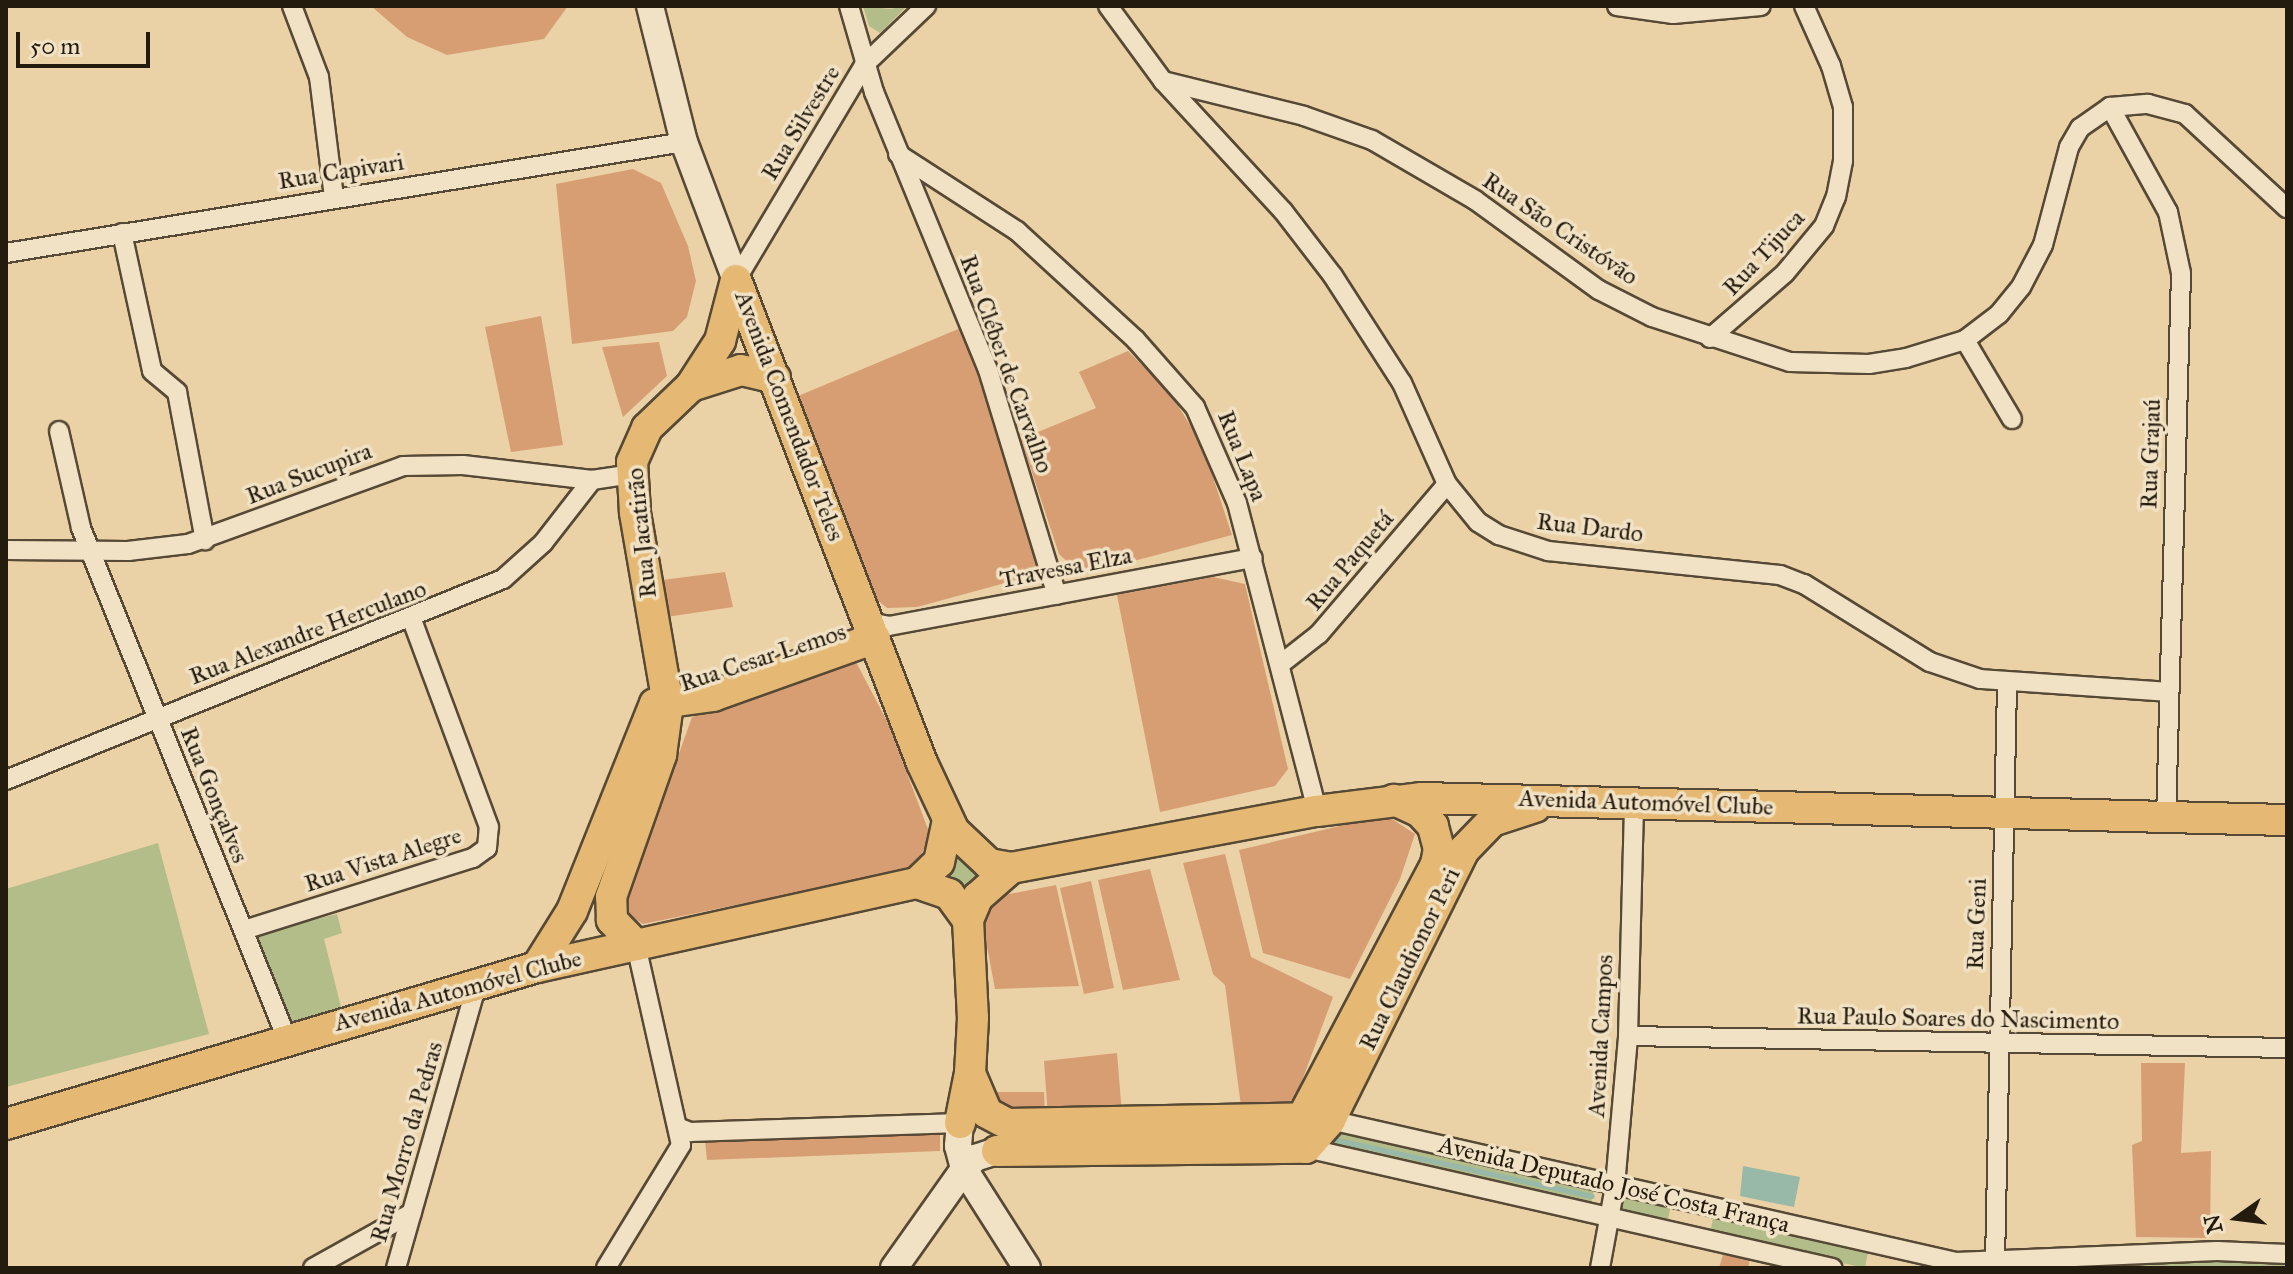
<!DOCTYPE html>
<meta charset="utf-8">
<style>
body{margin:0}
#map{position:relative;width:2293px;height:1274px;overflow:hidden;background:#ead2a6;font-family:"IM FELL Great Primer",serif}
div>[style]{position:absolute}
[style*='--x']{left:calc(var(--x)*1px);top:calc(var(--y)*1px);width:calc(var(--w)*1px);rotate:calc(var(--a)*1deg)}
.green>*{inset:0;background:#b2bd8a}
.water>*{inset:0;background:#98b8a8}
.stream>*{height:5px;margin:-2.5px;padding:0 2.5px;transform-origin:2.5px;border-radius:2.5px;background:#98b8a8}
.building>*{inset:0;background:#d89e73}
.roads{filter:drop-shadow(2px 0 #564935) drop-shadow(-2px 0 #564935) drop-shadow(0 2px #564935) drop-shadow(0 -2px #564935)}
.street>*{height:18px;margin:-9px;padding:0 9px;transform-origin:9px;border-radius:9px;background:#f1e2c5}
.secondary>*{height:26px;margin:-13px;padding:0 13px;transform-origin:13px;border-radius:13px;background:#f1e2c5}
.primary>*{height:30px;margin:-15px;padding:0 15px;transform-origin:15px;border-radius:15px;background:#e5b973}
span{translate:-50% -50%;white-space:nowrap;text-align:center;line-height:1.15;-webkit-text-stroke:7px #f1e2c5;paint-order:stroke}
.street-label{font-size:24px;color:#241b0f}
.frame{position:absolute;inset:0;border:8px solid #241b0f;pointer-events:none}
.north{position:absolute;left:2197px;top:1178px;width:80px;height:80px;-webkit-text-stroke:6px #f1e2c5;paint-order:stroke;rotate:256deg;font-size:22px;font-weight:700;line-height:32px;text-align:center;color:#241b0f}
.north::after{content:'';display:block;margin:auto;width:28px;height:36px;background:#241b0f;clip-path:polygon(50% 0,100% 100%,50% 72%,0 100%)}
.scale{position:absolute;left:16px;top:32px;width:134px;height:36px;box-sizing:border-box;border:4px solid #241b0f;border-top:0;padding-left:10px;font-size:24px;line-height:28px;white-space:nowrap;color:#241b0f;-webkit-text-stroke:6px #f1e2c5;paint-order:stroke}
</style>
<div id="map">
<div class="green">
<div style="clip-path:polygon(863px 6px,890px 9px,907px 6px,880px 33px,869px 26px)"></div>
<div style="clip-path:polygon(158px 843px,209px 1034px,6px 1087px,6px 889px)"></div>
<div style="clip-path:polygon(951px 843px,994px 869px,970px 903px,942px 877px)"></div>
<div style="clip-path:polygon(337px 914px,342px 933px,324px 939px,343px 1015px,290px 1025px,254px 935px)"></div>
<div style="clip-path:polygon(1325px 1129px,1595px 1186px,1593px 1195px,1323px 1136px)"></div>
<div style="clip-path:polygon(1323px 1139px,1592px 1197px,1591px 1206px,1322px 1146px)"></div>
<div style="clip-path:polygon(1620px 1192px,1672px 1200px,1667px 1224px,1617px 1216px)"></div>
<div style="clip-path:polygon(1715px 1209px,1870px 1243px,1865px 1268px,1710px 1233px)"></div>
<div style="clip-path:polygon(2287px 1252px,2287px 1267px,1983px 1268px)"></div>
</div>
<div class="water">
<div style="clip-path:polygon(1743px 1166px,1800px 1177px,1794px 1207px,1740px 1196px)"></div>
</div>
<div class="stream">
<div style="--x:1328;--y:1138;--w:270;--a:12.4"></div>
</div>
<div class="building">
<div style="clip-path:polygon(371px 6px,568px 6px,544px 39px,447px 55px,407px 37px)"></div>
<div style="clip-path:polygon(633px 169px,661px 183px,688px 246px,696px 281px,687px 317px,673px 331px,572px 344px,556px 184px)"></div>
<div style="clip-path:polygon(541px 316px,563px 445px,511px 452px,485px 327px)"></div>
<div style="clip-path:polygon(963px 327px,1037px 557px,1035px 575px,917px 607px,887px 608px,875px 598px,798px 396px)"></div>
<div style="clip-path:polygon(659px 342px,667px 376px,623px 417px,602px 347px)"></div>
<div style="clip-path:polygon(1128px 351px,1170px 393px,1202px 444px,1232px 535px,1081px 575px,1059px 554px,1021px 439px,1096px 408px,1079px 372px)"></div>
<div style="clip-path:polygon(725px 572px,733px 607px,660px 618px,654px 581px)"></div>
<div style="clip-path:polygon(1213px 577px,1245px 584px,1288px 769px,1275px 786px,1160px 812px,1117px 595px)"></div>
<div style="clip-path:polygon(856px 662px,888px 723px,931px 837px,917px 861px,903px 871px,643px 924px,623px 911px,692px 717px)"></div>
<div style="clip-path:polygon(1386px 815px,1415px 834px,1400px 879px,1350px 979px,1263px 953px,1239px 850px)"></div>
<div style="clip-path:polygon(1225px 854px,1251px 957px,1333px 997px,1296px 1097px,1282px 1106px,1241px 1106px,1225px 985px,1213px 974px,1183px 863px)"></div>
<div style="clip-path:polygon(1150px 869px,1180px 980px,1123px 990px,1098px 880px)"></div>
<div style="clip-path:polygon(1091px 881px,1114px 988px,1084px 994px,1060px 888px)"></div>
<div style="clip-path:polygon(1056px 885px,1079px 986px,995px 989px,982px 920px,994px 897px)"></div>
<div style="clip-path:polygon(1117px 1053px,1122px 1114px,1048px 1118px,1044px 1061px)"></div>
<div style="clip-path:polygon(2141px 1063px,2185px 1063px,2181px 1153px,2211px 1151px,2210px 1238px,2136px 1237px,2132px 1145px,2142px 1141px)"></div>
<div style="clip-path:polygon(994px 1092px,1044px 1092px,1045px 1115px,1014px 1118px,995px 1105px)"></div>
<div style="clip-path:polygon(940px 1134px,940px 1151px,707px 1160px,705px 1140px)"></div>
<div style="clip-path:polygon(1724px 1251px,1750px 1258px,1748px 1268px,1719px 1268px)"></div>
</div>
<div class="roads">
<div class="street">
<div style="--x:292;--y:6;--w:76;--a:69.2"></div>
<div style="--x:319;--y:77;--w:121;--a:82.9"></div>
<div style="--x:849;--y:6;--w:90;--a:73.8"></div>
<div style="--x:874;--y:92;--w:300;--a:67.7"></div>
<div style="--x:988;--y:370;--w:235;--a:73"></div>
<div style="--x:1108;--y:6;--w:93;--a:53.7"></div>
<div style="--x:1163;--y:81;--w:177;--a:47.3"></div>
<div style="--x:1283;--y:211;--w:82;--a:52.4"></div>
<div style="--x:1333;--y:276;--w:127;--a:57.2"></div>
<div style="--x:1402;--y:383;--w:111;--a:66"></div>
<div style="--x:1447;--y:484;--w:49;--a:50.8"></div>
<div style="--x:1478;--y:522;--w:25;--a:32"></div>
<div style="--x:1499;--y:535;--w:52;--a:18.1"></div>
<div style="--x:1548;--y:551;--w:233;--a:5.9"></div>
<div style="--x:1780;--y:575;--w:26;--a:21"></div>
<div style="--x:1804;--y:584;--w:148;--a:31.8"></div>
<div style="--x:1930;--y:662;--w:53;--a:18.8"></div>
<div style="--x:1980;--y:679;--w:189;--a:3.9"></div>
<div style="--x:1617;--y:6;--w:57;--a:8.1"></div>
<div style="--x:1673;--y:14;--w:88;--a:-5.2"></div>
<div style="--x:1163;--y:81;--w:145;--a:13.9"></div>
<div style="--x:1304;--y:116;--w:72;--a:19.4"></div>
<div style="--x:1372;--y:140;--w:119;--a:30.2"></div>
<div style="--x:1475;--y:200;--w:153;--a:36"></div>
<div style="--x:1599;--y:290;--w:59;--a:27"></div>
<div style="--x:1652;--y:317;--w:145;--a:18.1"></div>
<div style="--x:1790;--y:362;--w:79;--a:1.5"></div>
<div style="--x:1869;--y:364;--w:37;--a:-9"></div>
<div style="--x:1906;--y:358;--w:62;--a:-17"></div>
<div style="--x:1965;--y:340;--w:43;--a:-37.4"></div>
<div style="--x:1999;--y:314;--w:35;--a:-51"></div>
<div style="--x:2021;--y:287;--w:47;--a:-62.4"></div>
<div style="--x:2043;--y:245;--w:101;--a:-75.1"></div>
<div style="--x:2069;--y:147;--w:22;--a:-60"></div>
<div style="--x:2080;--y:128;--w:37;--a:-35"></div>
<div style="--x:2110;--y:107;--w:38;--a:-5"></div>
<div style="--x:2148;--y:104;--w:38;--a:15"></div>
<div style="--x:2185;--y:114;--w:139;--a:42.7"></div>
<div style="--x:2110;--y:107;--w:120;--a:61.1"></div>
<div style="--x:2168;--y:212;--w:62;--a:78"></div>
<div style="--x:2181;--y:273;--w:546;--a:91.57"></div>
<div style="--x:898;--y:154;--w:142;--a:32.9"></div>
<div style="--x:1017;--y:231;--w:160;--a:42.5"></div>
<div style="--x:1135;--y:339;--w:91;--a:48.6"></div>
<div style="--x:1195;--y:407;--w:105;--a:66.4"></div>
<div style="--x:1237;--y:503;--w:318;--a:75.4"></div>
<div style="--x:122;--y:233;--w:141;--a:77.7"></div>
<div style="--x:152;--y:371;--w:33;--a:40"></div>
<div style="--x:177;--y:392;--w:151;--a:79.3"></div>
<div style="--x:6;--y:253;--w:687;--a:-9.3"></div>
<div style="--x:736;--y:280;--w:250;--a:-59.2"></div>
<div style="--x:864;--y:65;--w:86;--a:-43.6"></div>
<div style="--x:1710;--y:338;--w:99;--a:-40.9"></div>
<div style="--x:1785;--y:273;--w:61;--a:-50.3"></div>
<div style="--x:1824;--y:226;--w:31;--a:-68"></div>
<div style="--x:1836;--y:197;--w:37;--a:-79"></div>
<div style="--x:1843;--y:161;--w:54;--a:-90"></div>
<div style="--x:1843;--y:107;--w:43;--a:-106.3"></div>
<div style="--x:1831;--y:66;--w:66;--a:-114.2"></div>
<div style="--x:1965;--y:340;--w:92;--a:59.3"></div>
<div style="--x:59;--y:431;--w:99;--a:77.2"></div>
<div style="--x:81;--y:528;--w:551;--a:68.04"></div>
<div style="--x:6;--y:550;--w:122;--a:0.5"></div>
<div style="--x:128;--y:551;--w:60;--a:-6.7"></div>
<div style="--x:188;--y:544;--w:229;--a:-19.9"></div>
<div style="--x:403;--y:466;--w:60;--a:-1"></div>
<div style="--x:463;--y:465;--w:130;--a:6.6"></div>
<div style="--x:592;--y:480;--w:40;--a:-8.5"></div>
<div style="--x:869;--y:622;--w:20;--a:11"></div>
<div style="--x:889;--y:626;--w:370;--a:-10.6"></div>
<div style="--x:1282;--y:663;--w:47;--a:-38.1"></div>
<div style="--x:1319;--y:634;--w:197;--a:-49.5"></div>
<div style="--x:6;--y:780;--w:536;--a:-22.02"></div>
<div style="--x:503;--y:579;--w:54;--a:-42"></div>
<div style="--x:543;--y:543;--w:80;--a:-52.1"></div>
<div style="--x:244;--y:930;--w:240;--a:-17.5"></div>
<div style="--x:473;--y:858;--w:17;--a:-36"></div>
<div style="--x:487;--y:848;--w:21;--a:-85"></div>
<div style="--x:489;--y:827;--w:221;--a:-110.4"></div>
<div style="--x:1628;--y:1036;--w:659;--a:1.04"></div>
<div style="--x:1330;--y:1120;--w:642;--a:12.78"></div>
<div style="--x:1956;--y:1262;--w:261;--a:-2.4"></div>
<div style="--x:2217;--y:1251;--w:70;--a:2.5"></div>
<div style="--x:680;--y:1128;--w:11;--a:22"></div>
<div style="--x:690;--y:1132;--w:270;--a:-1.9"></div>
<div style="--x:1306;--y:1148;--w:540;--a:12.85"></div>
<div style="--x:1995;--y:1262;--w:579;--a:-88.81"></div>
<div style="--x:313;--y:1268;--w:113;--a:-29.1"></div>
<div style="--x:396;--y:1268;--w:296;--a:-74.1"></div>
<div style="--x:606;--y:1268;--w:144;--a:-58.6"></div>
<div style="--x:681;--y:1145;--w:205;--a:-102.7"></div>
<div style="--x:1600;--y:1268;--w:83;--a:-79.6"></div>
<div style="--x:1615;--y:1186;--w:151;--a:-85"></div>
<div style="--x:1628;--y:1036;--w:232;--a:-88.5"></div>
</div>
<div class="secondary">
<div style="--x:650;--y:6;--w:140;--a:76"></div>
<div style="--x:684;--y:142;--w:147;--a:69.4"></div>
<div style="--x:960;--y:1123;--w:23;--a:95"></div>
<div style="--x:958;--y:1146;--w:24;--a:75"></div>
<div style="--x:964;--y:1169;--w:117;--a:57.5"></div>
<div style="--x:894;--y:1268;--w:121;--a:-54.7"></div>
<div style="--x:964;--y:1169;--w:16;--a:-45"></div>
<div style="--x:975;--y:1158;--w:23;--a:-18"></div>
</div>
<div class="primary">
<div style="--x:736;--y:280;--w:518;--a:68.94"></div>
<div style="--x:922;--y:763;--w:75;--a:64.8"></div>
<div style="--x:954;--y:831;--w:48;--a:43.3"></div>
<div style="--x:989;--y:864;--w:22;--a:10"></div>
<div style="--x:1011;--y:868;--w:311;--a:-10.6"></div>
<div style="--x:1317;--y:811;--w:106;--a:-7.1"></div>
<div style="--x:1422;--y:798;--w:865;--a:1.46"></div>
<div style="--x:691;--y:386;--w:52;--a:-17.7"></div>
<div style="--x:741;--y:370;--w:35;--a:13"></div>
<div style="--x:655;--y:704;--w:59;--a:-7.9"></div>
<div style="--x:713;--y:696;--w:172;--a:-19.7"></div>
<div style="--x:917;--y:883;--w:30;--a:-44"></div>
<div style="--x:939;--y:862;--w:43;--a:-77.9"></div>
<div style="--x:968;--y:920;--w:25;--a:-67"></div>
<div style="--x:978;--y:897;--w:44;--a:-41.3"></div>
<div style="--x:636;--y:945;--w:35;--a:-134"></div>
<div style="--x:612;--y:920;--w:23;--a:-92"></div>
<div style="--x:611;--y:897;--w:151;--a:-70.6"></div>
<div style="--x:661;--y:755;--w:51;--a:-82.2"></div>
<div style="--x:668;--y:704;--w:195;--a:-99.8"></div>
<div style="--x:635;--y:512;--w:50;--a:-93.4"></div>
<div style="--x:632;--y:462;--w:37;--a:-66"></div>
<div style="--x:647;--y:428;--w:61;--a:-43.7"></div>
<div style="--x:691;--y:386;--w:54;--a:-57.2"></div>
<div style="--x:720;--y:341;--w:59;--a:-75.3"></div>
<div style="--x:537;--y:967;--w:66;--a:-58"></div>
<div style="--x:572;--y:911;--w:223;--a:-68.2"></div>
<div style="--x:970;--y:1073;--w:43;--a:67"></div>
<div style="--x:987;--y:1113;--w:24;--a:28"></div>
<div style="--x:1008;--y:1124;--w:313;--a:-1.1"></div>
<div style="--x:6;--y:1124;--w:554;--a:-16.47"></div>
<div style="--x:537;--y:967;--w:389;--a:-12.5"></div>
<div style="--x:917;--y:883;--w:34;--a:19"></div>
<div style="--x:949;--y:894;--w:32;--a:54"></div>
<div style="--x:968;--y:920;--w:98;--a:87.1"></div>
<div style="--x:973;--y:1018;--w:55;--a:93.1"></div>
<div style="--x:970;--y:1073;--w:51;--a:101.3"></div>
<div style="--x:1283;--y:1145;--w:24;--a:-52"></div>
<div style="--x:1298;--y:1126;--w:296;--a:-62.2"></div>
<div style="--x:1436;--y:864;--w:15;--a:-79"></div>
<div style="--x:1439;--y:849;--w:24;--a:-105"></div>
<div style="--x:1433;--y:826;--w:19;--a:-133"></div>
<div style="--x:1420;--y:812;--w:29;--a:-155"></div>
<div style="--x:997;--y:1151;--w:309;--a:-0.6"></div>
<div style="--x:1306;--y:1148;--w:37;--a:-49"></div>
<div style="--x:1330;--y:1120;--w:301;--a:-63.6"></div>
<div style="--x:1464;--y:850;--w:40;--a:-46"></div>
<div style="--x:1492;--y:821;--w:45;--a:-18"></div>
</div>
</div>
<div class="street-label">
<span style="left:801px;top:123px;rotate:-59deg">Rua Silvestre</span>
<span style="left:341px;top:172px;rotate:-9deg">Rua Capivari</span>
<span style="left:1560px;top:229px;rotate:34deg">Rua São Cristóvão</span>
<span style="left:1764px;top:253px;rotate:-47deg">Rua Tijuca</span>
<span style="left:1006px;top:364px;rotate:70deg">Rua Cléber de Carvalho</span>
<span style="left:789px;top:416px;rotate:69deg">Avenida Comendador Teles</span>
<span style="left:2151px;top:454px;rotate:-88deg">Rua Grajaú</span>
<span style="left:1242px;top:456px;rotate:68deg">Rua Lapa</span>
<span style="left:309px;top:474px;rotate:-21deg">Rua Sucupira</span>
<span style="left:1590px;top:528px;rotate:7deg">Rua Dardo</span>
<span style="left:642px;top:533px;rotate:-96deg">Rua Jacatirão</span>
<span style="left:1350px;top:561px;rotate:-50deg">Rua Paquetá</span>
<span style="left:1066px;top:568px;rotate:-11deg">Travessa Elza</span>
<span style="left:308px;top:633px;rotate:-21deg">Rua Alexandre Herculano</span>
<span style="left:763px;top:658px;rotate:-18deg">Rua Cesar Lemos</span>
<span style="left:214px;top:795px;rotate:68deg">Rua Gonçalves</span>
<span style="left:1646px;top:803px;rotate:2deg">Avenida Automóvel Clube</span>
<span style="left:383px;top:860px;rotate:-18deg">Rua Vista Alegre</span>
<span style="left:1977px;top:924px;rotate:-88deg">Rua Geni</span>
<span style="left:1410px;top:959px;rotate:-64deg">Rua Claudionor Peri</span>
<span style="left:458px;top:991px;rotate:-15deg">Avenida Automóvel Clube</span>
<span style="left:1958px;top:1019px;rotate:1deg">Rua Paulo Soares do Nascimento</span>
<span style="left:1601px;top:1036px;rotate:-87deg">Avenida Campos</span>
<span style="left:407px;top:1142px;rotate:-74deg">Rua Morro da Pedras</span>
<span style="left:1614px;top:1185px;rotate:13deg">Avenida Deputado José Costa França</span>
</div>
<div class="frame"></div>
<div class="north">N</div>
<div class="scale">50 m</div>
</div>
